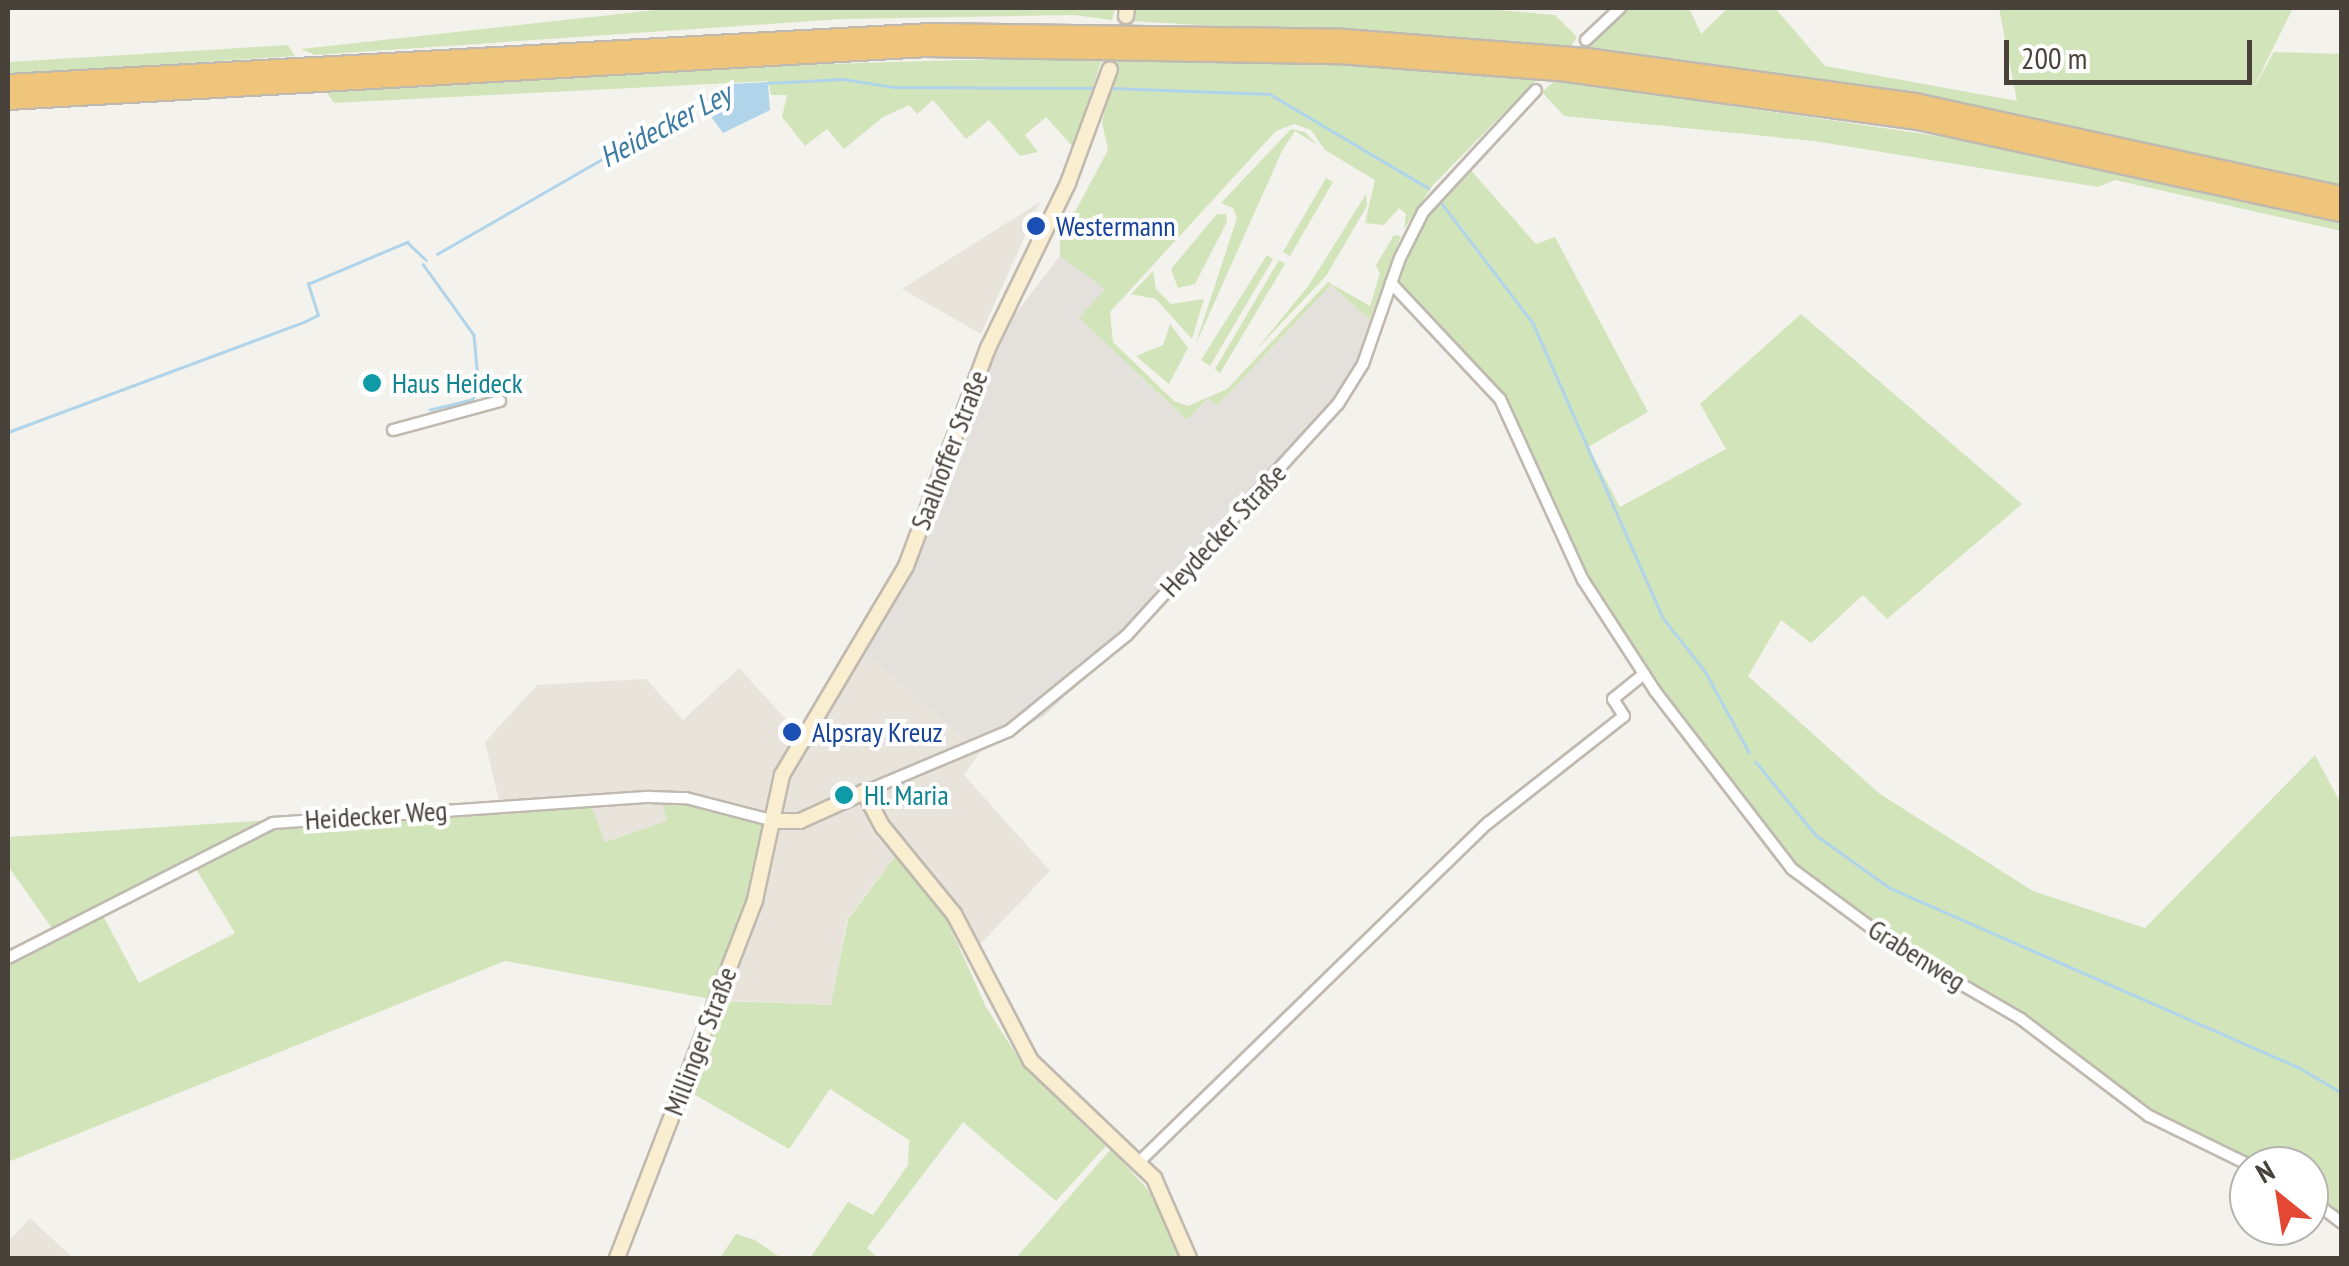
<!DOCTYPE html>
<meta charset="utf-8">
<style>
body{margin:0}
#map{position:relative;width:2349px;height:1266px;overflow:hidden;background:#f4f2ec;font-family:"PT Sans Narrow",sans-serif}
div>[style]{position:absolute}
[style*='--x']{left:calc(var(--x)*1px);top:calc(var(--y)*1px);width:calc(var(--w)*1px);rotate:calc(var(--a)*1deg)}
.residential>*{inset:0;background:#e8e3db}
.industrial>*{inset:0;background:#e4e1dd}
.green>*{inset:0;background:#d2e4ba}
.water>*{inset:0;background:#b0d4ea}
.stream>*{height:2.5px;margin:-1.25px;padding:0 1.25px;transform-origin:1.25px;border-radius:1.25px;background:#b0d4ea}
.roads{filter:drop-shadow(2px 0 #bfb9af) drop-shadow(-2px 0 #bfb9af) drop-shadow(0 2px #bfb9af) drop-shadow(0 -2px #bfb9af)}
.street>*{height:10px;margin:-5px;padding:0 5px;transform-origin:5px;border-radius:5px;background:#fff}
.secondary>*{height:14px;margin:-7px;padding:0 7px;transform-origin:7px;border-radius:7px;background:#faeed1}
.highway>*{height:18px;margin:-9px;padding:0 9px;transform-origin:9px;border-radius:9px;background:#efc57c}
.dots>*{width:28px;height:28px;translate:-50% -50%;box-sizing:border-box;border:5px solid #fff;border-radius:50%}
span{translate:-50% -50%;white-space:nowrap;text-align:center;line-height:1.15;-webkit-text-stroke:8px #fff;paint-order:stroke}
.transit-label{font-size:28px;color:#164399}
.left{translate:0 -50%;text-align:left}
.culture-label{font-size:28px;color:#0d838f}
.street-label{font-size:28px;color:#48423a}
.water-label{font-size:30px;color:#3b7aa2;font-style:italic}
.frame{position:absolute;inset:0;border:10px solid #48423a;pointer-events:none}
.north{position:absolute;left:2229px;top:1146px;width:100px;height:100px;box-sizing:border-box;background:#fff;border:2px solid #b6b3b0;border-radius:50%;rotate:330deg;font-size:28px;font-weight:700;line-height:40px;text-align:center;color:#48423a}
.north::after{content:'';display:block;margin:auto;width:35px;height:45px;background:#e44733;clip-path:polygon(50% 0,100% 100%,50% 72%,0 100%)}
.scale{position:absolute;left:2004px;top:40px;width:248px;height:45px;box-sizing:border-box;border:5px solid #48423a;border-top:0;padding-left:12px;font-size:30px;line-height:35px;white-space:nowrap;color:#48423a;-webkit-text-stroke:8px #fff;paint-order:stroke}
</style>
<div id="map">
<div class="residential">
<div style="clip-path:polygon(1040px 202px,981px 334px,902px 289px)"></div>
<div style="clip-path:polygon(860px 649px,980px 752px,964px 775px,1050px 871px,971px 954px,954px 915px,900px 849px,847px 919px,832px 1005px,716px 1000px,755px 900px,661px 799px,668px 821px,604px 842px,500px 805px,485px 742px,537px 685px,646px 679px,683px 720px,739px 668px,800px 735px)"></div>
<div style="clip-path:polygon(30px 1218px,73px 1258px,8px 1258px,8px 1242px)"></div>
</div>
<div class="industrial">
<div style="clip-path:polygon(1060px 256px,1106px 289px,1080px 319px,1187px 420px,1208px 398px,1217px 406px,1331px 285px,1370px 320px,1383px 323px,1343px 406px,1161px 608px,1044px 716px,980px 752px,860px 649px,905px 570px,989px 348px)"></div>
</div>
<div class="green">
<div style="clip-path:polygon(674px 8px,1115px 8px,1112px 20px,1075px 15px,841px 19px,315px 55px,301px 49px)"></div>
<div style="clip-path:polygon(1133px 8px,1474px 8px,1555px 15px,1577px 37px,1571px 46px,1130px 21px)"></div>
<div style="clip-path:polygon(1625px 8px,1689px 8px,1701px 34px,1728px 8px,1775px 8px,1825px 66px,2017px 101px,1999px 8px,2293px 8px,2252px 91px,2274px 52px,2341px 54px,2341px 187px,1945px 99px,1586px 48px)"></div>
<div style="clip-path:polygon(288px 45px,295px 56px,8px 75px,8px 62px)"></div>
<div style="clip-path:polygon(1103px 56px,1073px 147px,1046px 117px,1025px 135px,1038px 152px,1020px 156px,989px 120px,966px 139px,933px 100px,917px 114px,909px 105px,883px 117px,844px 149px,827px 129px,805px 146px,782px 117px,787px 95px,771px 95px,768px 81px,334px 103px,326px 91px,680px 68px)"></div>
<div style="clip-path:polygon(1119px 56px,1338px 63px,1538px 78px,1433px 185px,1404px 229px,1406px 214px,1399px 208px,1384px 225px,1365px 223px,1375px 180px,1325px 150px,1311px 130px,1294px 124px,1276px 131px,1110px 312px,1113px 342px,1174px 401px,1188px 406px,1227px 389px,1328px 282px,1370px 306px,1380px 273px,1376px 265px,1394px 235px,1401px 236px,1370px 320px,1331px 285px,1217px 406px,1208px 398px,1187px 420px,1079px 318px,1105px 289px,1060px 256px,1060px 240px,1108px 150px,1102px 122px)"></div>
<div style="clip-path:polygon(1556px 80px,2046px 152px,2290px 207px,2341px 221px,2341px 231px,2115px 180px,2098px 187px,1814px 141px,1564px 116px,1542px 92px)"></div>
<div style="clip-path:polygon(1291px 129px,1305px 132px,1317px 145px,1295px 131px,1283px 149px,1195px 346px,1237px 218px,1233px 208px,1221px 203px)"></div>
<div style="clip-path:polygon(1467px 166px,1536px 244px,1555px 237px,1648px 412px,1588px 447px,1620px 507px,1726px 449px,1700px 404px,1801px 314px,2022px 504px,1887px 619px,1863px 595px,1811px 643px,1781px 620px,1748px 676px,1880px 794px,2033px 891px,2145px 928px,2315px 755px,2341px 804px,2341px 1223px,2309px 1198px,2309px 1166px,2251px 1166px,2149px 1116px,1792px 869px,1655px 691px,1583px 580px,1554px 509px,1480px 372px,1396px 286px,1430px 208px)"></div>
<div style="clip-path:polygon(1326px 178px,1333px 182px,1290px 256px,1283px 252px)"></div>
<div style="clip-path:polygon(1366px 194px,1367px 206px,1326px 276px,1255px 351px,1309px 285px)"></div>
<div style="clip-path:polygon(1217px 214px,1226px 214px,1227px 222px,1195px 284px,1178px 288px,1171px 269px)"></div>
<div style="clip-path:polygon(1267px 255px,1273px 259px,1210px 366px,1201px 360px)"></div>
<div style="clip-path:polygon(1279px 260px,1285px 264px,1220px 373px,1215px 369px)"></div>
<div style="clip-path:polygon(1153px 271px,1156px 289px,1171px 304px,1204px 299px,1192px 339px,1156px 299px,1131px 294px)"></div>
<div style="clip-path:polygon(1170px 324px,1188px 348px,1169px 384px,1136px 356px,1163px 345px)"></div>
<div style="clip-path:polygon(evenodd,661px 798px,774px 821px,716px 1000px,505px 961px,8px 1162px,8px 958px,56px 934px,8px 866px,8px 837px,552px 802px,591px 806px,605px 842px,667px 821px,661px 798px,193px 864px,235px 933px,139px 983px,101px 912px,193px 864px)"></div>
<div style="clip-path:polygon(896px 855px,946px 918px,986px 1007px,1024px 1067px,1106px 1146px,1056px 1201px,963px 1122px,867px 1248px,878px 1258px,810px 1258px,848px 1202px,873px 1215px,908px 1165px,909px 1140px,830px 1089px,789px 1149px,690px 1092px,726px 1001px,831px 1005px,848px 919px)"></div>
<div style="clip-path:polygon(1111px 1149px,1159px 1202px,1179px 1258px,1016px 1258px)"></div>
<div style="clip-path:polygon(736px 1234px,755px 1240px,781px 1258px,720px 1258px)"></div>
</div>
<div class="water">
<div style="clip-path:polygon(731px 85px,768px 85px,770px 110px,723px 133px,704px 107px)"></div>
</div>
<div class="stream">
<div style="--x:1111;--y:88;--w:159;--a:2.2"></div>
<div style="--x:1270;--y:94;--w:184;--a:30.7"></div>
<div style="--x:1440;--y:201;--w:153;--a:52.7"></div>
<div style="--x:1533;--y:323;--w:322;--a:66.2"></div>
<div style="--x:1663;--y:618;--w:68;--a:51.6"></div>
<div style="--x:1705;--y:671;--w:92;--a:61.5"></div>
<div style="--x:437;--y:254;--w:339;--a:-29.9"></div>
<div style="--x:731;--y:85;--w:112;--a:-3.1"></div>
<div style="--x:843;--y:79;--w:52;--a:8.9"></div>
<div style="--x:894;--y:87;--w:202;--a:0.3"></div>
<div style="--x:423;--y:264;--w:87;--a:54.3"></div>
<div style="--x:474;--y:335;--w:56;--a:84.9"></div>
<div style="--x:479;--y:391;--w:11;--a:128"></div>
<div style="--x:472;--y:400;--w:43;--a:166.6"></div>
<div style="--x:8;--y:432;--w:318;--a:-20.4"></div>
<div style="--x:306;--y:321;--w:13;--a:-27"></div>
<div style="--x:318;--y:315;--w:33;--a:-108"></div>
<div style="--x:308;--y:284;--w:108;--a:-23"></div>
<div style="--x:407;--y:242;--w:26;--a:43"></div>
<div style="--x:1756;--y:762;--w:94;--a:50.6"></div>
<div style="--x:1816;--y:835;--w:91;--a:35.6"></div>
<div style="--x:1890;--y:888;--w:448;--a:23.7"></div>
<div style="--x:2300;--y:1068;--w:49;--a:30.8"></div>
</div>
<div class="roads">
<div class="street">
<div style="--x:1586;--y:40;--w:47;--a:-43.3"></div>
<div style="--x:1391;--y:283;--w:159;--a:46.8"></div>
<div style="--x:1500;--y:399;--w:199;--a:65.4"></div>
<div style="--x:1583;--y:580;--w:132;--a:57"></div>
<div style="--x:1655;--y:691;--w:225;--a:52.4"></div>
<div style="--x:1792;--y:869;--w:131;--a:36.6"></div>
<div style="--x:1897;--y:947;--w:143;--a:30.1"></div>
<div style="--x:2021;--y:1019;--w:161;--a:37.2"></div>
<div style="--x:2149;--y:1116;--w:114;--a:26.1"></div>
<div style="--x:393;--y:430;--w:111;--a:-15.2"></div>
<div style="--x:864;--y:792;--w:157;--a:-22.8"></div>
<div style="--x:1009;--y:731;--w:152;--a:-39.1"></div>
<div style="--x:1127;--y:635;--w:313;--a:-47.6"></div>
<div style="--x:1338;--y:404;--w:47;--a:-58"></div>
<div style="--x:1363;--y:364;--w:112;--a:-70.8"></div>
<div style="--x:1400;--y:258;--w:51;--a:-63.4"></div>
<div style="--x:1423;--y:212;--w:166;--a:-47.2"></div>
<div style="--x:8;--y:958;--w:297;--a:-27"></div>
<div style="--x:273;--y:823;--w:377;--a:-4"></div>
<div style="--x:649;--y:797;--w:37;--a:2"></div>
<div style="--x:686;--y:798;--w:91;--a:14.6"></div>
<div style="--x:1139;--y:1162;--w:487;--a:-44.2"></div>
<div style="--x:1488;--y:823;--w:173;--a:-38.2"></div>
<div style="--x:1624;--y:716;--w:20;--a:-123"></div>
<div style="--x:1613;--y:699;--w:40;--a:-39"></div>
<div style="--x:2309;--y:1198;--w:41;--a:37.1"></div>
</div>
<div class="secondary">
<div style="--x:1126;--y:16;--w:8;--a:-83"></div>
<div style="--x:774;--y:821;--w:26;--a:0"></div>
<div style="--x:800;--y:821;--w:70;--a:-24.4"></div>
<div style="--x:864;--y:792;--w:40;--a:62"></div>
<div style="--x:883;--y:827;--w:112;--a:50.8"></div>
<div style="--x:954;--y:914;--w:166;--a:62.4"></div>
<div style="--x:1031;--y:1061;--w:170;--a:43.6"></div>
<div style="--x:1154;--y:1178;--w:87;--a:66.4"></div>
<div style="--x:617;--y:1258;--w:384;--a:-68.9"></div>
<div style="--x:755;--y:900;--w:128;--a:-77.8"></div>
<div style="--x:782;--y:775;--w:243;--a:-59.3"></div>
<div style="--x:906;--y:566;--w:233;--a:-69.4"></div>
<div style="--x:988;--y:348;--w:183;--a:-64.1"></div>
<div style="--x:1068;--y:183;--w:121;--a:-69.8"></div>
</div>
<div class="highway">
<div style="--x:8;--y:84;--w:925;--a:-3.16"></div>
<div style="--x:932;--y:33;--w:412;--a:0.8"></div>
<div style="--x:1344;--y:39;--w:243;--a:4.5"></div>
<div style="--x:1586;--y:58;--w:332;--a:7.8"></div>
<div style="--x:1915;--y:103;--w:437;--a:12.3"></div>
<div style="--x:8;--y:100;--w:920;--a:-3.3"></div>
<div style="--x:926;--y:47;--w:414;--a:1"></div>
<div style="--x:1340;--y:54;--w:228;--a:4.5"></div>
<div style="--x:1567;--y:72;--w:355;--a:7.8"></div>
<div style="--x:1919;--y:120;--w:433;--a:12.3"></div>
</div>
</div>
<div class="dots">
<div style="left:1036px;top:226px;background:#1a4fb4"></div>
<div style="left:372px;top:383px;background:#0f9aa8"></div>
<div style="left:792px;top:732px;background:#1a4fb4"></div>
<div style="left:844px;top:795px;background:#0f9aa8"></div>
</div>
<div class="transit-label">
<span class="left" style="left:1056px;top:226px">Westermann</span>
<span class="left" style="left:812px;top:732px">Alpsray Kreuz</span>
</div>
<div class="culture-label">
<span class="left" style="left:392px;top:383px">Haus Heideck</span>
<span class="left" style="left:864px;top:795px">Hl. Maria</span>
</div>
<div class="street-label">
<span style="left:949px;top:450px;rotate:-69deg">Saalhoffer Straße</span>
<span style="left:1223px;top:530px;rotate:-47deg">Heydecker Straße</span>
<span style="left:376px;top:815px;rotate:-4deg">Heidecker Weg</span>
<span style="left:1917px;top:955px;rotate:32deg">Grabenweg</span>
<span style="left:700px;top:1041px;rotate:-69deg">Millinger Straße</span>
</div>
<div class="water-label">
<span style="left:665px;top:125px;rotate:-28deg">Heidecker Ley</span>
</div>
<div class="frame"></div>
<div class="north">N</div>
<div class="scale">200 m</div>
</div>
